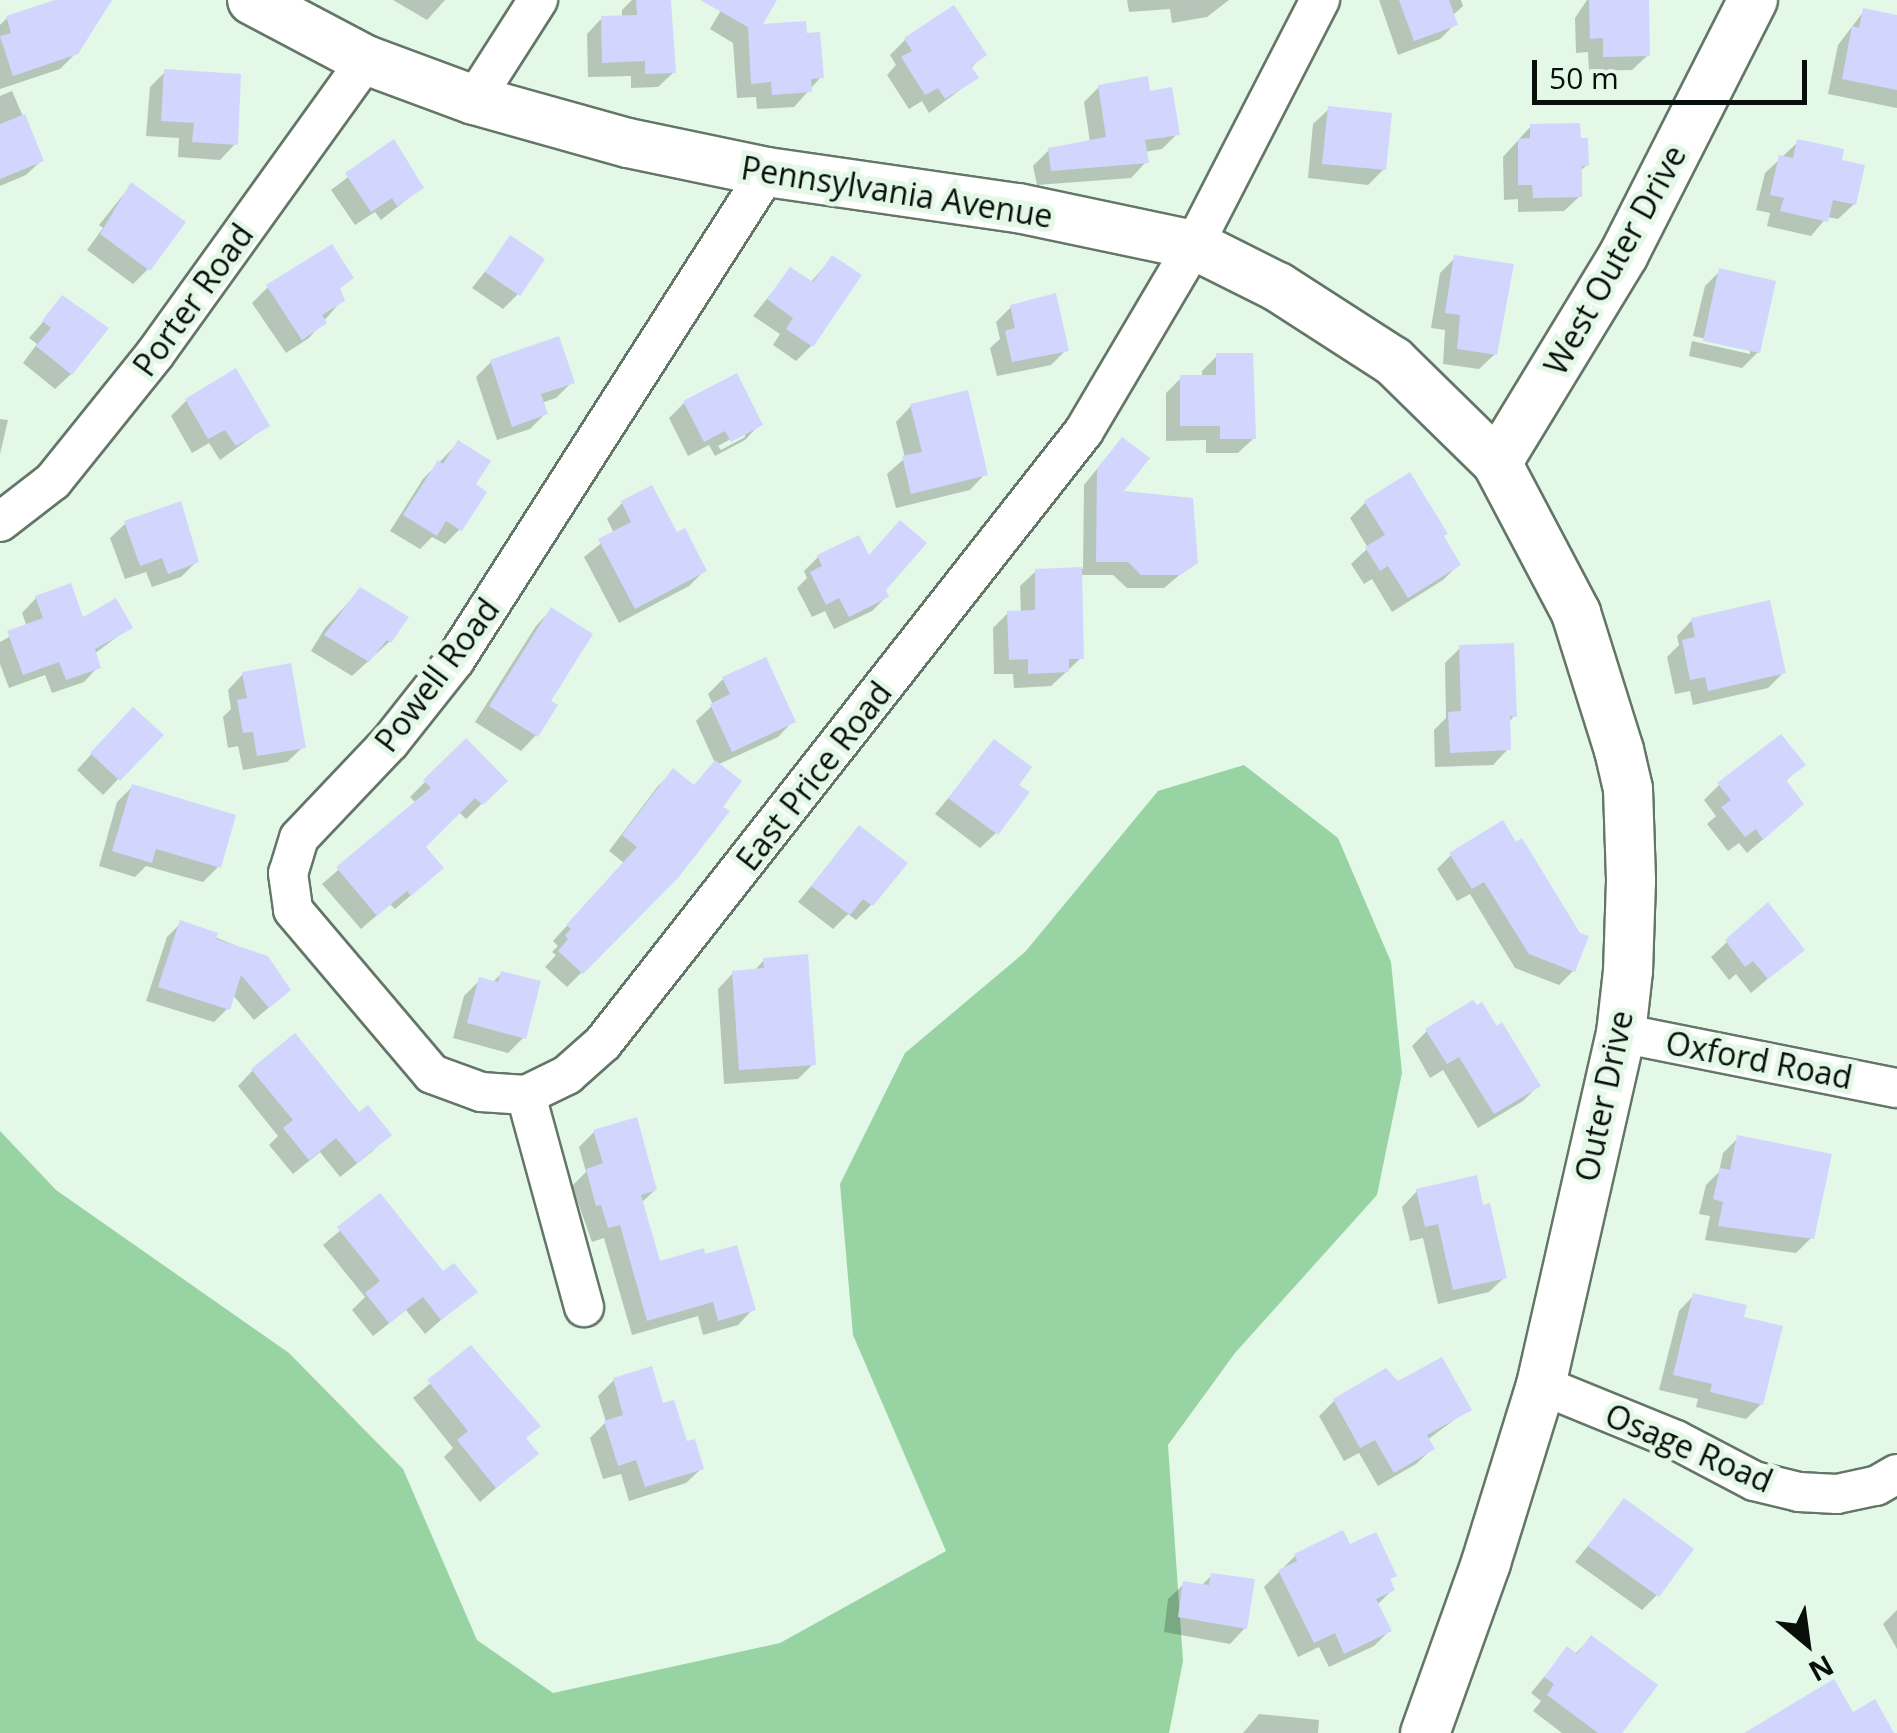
<!DOCTYPE html>
<style>
body{margin:0}
#map{position:relative;width:1897px;height:1733px;overflow:hidden;background:#e3f8e6;font-family:"Open Sans",sans-serif}
div>[style]{position:absolute}
[style*='--x']{left:calc(var(--x)*1px);top:calc(var(--y)*1px);width:calc(var(--w)*1px);rotate:calc(var(--a)*1deg)}
.forest>*{inset:0;background:#98d4a3}
.shadow>*{inset:0;background:#0003}
.building>*{inset:0;background:#d2d6fe}
.roads{filter:drop-shadow(2px 0 #647667) drop-shadow(-2px 0 #647667) drop-shadow(0 2px #647667) drop-shadow(0 -2px #647667)}
.minor>*{height:38px;margin:-19px;padding:0 19px;transform-origin:19px;border-radius:19px;background:#fff}
.tertiary>*{height:48px;margin:-24px;padding:0 24px;transform-origin:24px;border-radius:24px;background:#fff}
span{translate:-50% -50%;white-space:nowrap;text-align:center;line-height:1.15;-webkit-text-stroke:10px #e3f8e6;paint-order:stroke}
.street-label{font-size:32px;color:#080f0a}
.north{position:absolute;left:1757px;top:1593px;width:100px;height:100px;-webkit-text-stroke:8px #e3f8e6;paint-order:stroke;rotate:151deg;font-size:28px;font-weight:700;line-height:40px;text-align:center;color:#080f0a}
.north::after{content:'';display:block;margin:auto;width:35px;height:45px;background:#080f0a;clip-path:polygon(50% 0,100% 100%,50% 72%,0 100%)}
.scale{position:absolute;left:1532px;top:60px;width:275px;height:45px;box-sizing:border-box;border:5px solid #080f0a;border-top:0;padding-left:12px;font-size:30px;line-height:35px;white-space:nowrap;color:#080f0a;-webkit-text-stroke:8px #e3f8e6;paint-order:stroke}
</style>
<div id="map">
<div class="forest">
<div style="clip-path:polygon(1244px 765px,1338px 838px,1391px 962px,1402px 1073px,1377px 1195px,1235px 1353px,1168px 1445px,1183px 1661px,1169px 1733px,0 1733px,0 1131px,56px 1190px,289px 1353px,403px 1469px,477px 1640px,553px 1693px,780px 1643px,946px 1551px,853px 1335px,840px 1184px,905px 1053px,1025px 952px,1158px 791px)"></div>
</div>
<div class="shadow">
<div style="clip-path:polygon(63px 0,102px 0,76px 53px,60px 69px,0 89px,0 25px,7px 18px)"></div>
<div style="clip-path:polygon(393px 0,445px 0,427px 20px)"></div>
<div style="clip-path:polygon(632px 0,669px 0,674px 72px,658px 87px,631px 88px,631px 76px,588px 77px,587px 34px,602px 18px,622px 18px,622px 10px)"></div>
<div style="clip-path:polygon(727px 0,774px 0,758px 27px,821px 77px,794px 107px,757px 109px,756px 97px,737px 98px,733px 43px,710px 29px)"></div>
<div style="clip-path:polygon(1127px 0,1229px 0,1207px 17px,1172px 23px,1170px 9px,1129px 12px)"></div>
<div style="clip-path:polygon(1379px 0,1461px 0,1463px 6px,1452px 16px,1455px 24px,1440px 39px,1398px 55px)"></div>
<div style="clip-path:polygon(1587px 0,1646px 0,1648px 55px,1632px 70px,1589px 71px,1588px 52px,1576px 53px,1575px 18px)"></div>
<div style="clip-path:polygon(1864px 11px,1897px 17px,1897px 108px,1828px 94px,1838px 45px)"></div>
<div style="clip-path:polygon(905px 40px,983px 55px,970px 69px,976px 78px,929px 113px,922px 101px,909px 109px,887px 75px,896px 65px,890px 55px)"></div>
<div style="clip-path:polygon(165px 72px,235px 144px,220px 160px,178px 157px,179px 138px,146px 136px,150px 87px)"></div>
<div style="clip-path:polygon(1099px 87px,1148px 94px,1177px 134px,1162px 149px,1144px 152px,1146px 162px,1131px 178px,1037px 185px,1033px 166px,1049px 150px,1090px 142px,1084px 102px)"></div>
<div style="clip-path:polygon(12px 91px,42px 160px,26px 175px,0 186px,0 96px)"></div>
<div style="clip-path:polygon(1329px 109px,1384px 169px,1368px 185px,1308px 178px,1313px 124px)"></div>
<div style="clip-path:polygon(1531px 126px,1587px 165px,1579px 172px,1580px 196px,1564px 211px,1518px 212px,1518px 199px,1504px 200px,1503px 157px)"></div>
<div style="clip-path:polygon(1798px 142px,1839px 162px,1854px 204px,1838px 219px,1827px 217px,1811px 236px,1767px 226px,1770px 213px,1756px 210px,1765px 173px)"></div>
<div style="clip-path:polygon(393px 143px,421px 188px,381px 220px,375px 212px,355px 225px,331px 190px)"></div>
<div style="clip-path:polygon(131px 185px,148px 269px,133px 284px,87px 250px,103px 228px,99px 225px)"></div>
<div style="clip-path:polygon(511px 239px,518px 294px,503px 309px,472px 288px)"></div>
<div style="clip-path:polygon(331px 248px,351px 278px,338px 290px,342px 300px,309px 338px,286px 353px,252px 303px,268px 287px)"></div>
<div style="clip-path:polygon(832px 258px,811px 346px,796px 361px,773px 345px,780px 334px,753px 316px,790px 270px,810px 283px)"></div>
<div style="clip-path:polygon(1455px 258px,1495px 354px,1479px 369px,1443px 364px,1445px 330px,1431px 328px,1440px 273px)"></div>
<div style="clip-path:polygon(1720px 271px,1758px 352px,1742px 368px,1689px 356px,1692px 341px,1750px 354px,1750px 349px,1693px 336px,1705px 286px)"></div>
<div style="clip-path:polygon(63px 299px,71px 374px,55px 389px,23px 363px,37px 344px,29px 338px)"></div>
<div style="clip-path:polygon(1011px 307px,1066px 350px,1051px 365px,997px 376px,990px 348px,1000px 339px,996px 322px)"></div>
<div style="clip-path:polygon(1217px 356px,1254px 438px,1238px 453px,1206px 453px,1206px 440px,1166px 441px,1166px 393px,1181px 378px,1202px 378px,1202px 371px)"></div>
<div style="clip-path:polygon(491px 362px,572px 382px,556px 398px,541px 403px,545px 414px,530px 429px,497px 440px,476px 377px)"></div>
<div style="clip-path:polygon(235px 372px,267px 426px,220px 460px,209px 443px,192px 453px,171px 416px,186px 401px)"></div>
<div style="clip-path:polygon(evenodd,684px 403px,760px 424px,745px 440px,715px 456px,709px 445px,688px 456px,669px 418px,684px 403px,745px 431px,745px 437px,721px 450px,718px 446px,745px 431px)"></div>
<div style="clip-path:polygon(911px 406px,985px 474px,970px 490px,896px 508px,887px 474px,905px 458px,896px 422px)"></div>
<div style="clip-path:polygon(0 419px,8px 420px,0 454px)"></div>
<div style="clip-path:polygon(458px 443px,472px 485px,460px 529px,445px 544px,432px 537px,420px 549px,390px 531px,423px 479px)"></div>
<div style="clip-path:polygon(1109px 454px,1119px 494px,1195px 562px,1164px 588px,1127px 588px,1113px 575px,1079px 575px,1081px 658px,1051px 686px,1014px 688px,1013px 674px,994px 674px,993px 628px,1008px 613px,1021px 613px,1020px 586px,1036px 571px,1083px 569px,1084px 485px)"></div>
<div style="clip-path:polygon(622px 503px,704px 571px,689px 586px,619px 623px,584px 557px,614px 533px,607px 519px)"></div>
<div style="clip-path:polygon(1365px 503px,1441px 537px,1458px 565px,1443px 580px,1392px 612px,1372px 579px,1364px 584px,1351px 564px,1368px 548px,1350px 518px)"></div>
<div style="clip-path:polygon(179px 504px,197px 561px,181px 577px,152px 587px,146px 572px,125px 579px,110px 538px,126px 523px)"></div>
<div style="clip-path:polygon(818px 557px,883px 590px,886px 597px,872px 611px,834px 629px,825px 611px,812px 617px,797px 588px,807px 578px,804px 571px)"></div>
<div style="clip-path:polygon(360px 590px,405px 618px,389px 642px,352px 676px,311px 651px,325px 628px)"></div>
<div style="clip-path:polygon(36px 598px,82px 621px,130px 627px,94px 654px,98px 667px,84px 682px,52px 693px,45px 675px,9px 688px,0 664px,0 642px,27px 627px,22px 613px)"></div>
<div style="clip-path:polygon(551px 610px,547px 701px,536px 735px,521px 751px,475px 722px,536px 626px)"></div>
<div style="clip-path:polygon(1692px 620px,1784px 672px,1768px 688px,1693px 705px,1690px 691px,1675px 694px,1667px 657px,1679px 645px,1677px 636px)"></div>
<div style="clip-path:polygon(1460px 648px,1514px 716px,1508px 723px,1508px 749px,1493px 765px,1435px 767px,1434px 730px,1446px 718px,1445px 663px)"></div>
<div style="clip-path:polygon(243px 674px,303px 747px,287px 762px,243px 770px,238px 746px,228px 748px,223px 717px,231px 709px,228px 690px)"></div>
<div style="clip-path:polygon(723px 679px,793px 721px,778px 737px,717px 765px,677px 876px,567px 987px,545px 967px,556px 955px,552px 952px,558px 946px,553px 941px,624px 863px,609px 851px,658px 786px,673px 772px,693px 787px,715px 763px,696px 721px,713px 705px,708px 694px)"></div>
<div style="clip-path:polygon(118px 725px,160px 735px,103px 795px,77px 770px)"></div>
<div style="clip-path:polygon(466px 741px,505px 781px,466px 819px,458px 811px,422px 847px,425px 883px,395px 909px,390px 904px,361px 929px,322px 884px,416px 803px,410px 797px)"></div>
<div style="clip-path:polygon(995px 742px,1016px 785px,996px 833px,980px 848px,935px 814px)"></div>
<div style="clip-path:polygon(1802px 765px,1785px 782px,1801px 804px,1798px 809px,1747px 853px,1739px 843px,1728px 851px,1707px 824px,1716px 816px,1704px 800px,1719px 785px)"></div>
<div style="clip-path:polygon(132px 787px,218px 867px,203px 882px,146px 866px,135px 877px,99px 866px,117px 802px)"></div>
<div style="clip-path:polygon(1502px 824px,1573px 971px,1559px 985px,1515px 968px,1470px 894px,1457px 901px,1437px 869px,1451px 855px)"></div>
<div style="clip-path:polygon(859px 828px,871px 905px,856px 920px,848px 914px,833px 929px,798px 902px)"></div>
<div style="clip-path:polygon(181px 923px,266px 958px,273px 1004px,254px 1020px,232px 994px,228px 1008px,214px 1022px,146px 1001px,167px 937px)"></div>
<div style="clip-path:polygon(1727px 942px,1802px 950px,1751px 993px,1736px 974px,1729px 980px,1711px 957px)"></div>
<div style="clip-path:polygon(764px 960px,813px 1064px,798px 1079px,724px 1084px,718px 989px,733px 973px,753px 972px)"></div>
<div style="clip-path:polygon(502px 973px,523px 1038px,508px 1053px,453px 1038px,464px 996px,480px 980px,492px 983px)"></div>
<div style="clip-path:polygon(1427px 1031px,1538px 1086px,1523px 1101px,1478px 1128px,1443px 1070px,1430px 1078px,1412px 1046px)"></div>
<div style="clip-path:polygon(253px 1070px,358px 1116px,374px 1150px,340px 1177px,320px 1152px,293px 1174px,269px 1145px,278px 1136px,238px 1086px)"></div>
<div style="clip-path:polygon(594px 1132px,655px 1190px,641px 1203px,659px 1264px,753px 1309px,738px 1325px,703px 1335px,698px 1316px,632px 1335px,604px 1238px,592px 1242px,572px 1186px,586px 1172px,579px 1147px)"></div>
<div style="clip-path:polygon(1738px 1138px,1811px 1238px,1796px 1253px,1705px 1240px,1710px 1216px,1699px 1214px,1706px 1185px,1719px 1172px,1723px 1153px)"></div>
<div style="clip-path:polygon(1417px 1191px,1505px 1277px,1489px 1292px,1438px 1304px,1423px 1238px,1410px 1241px,1402px 1207px)"></div>
<div style="clip-path:polygon(380px 1197px,442px 1275px,474px 1291px,425px 1334px,406px 1310px,373px 1336px,352px 1310px,365px 1297px,323px 1245px)"></div>
<div style="clip-path:polygon(1694px 1295px,1741px 1319px,1761px 1404px,1746px 1419px,1696px 1407px,1698px 1399px,1659px 1390px,1679px 1311px)"></div>
<div style="clip-path:polygon(471px 1349px,535px 1454px,480px 1502px,444px 1457px,453px 1448px,413px 1398px)"></div>
<div style="clip-path:polygon(614px 1380px,662px 1406px,702px 1468px,686px 1483px,629px 1501px,621px 1474px,603px 1479px,590px 1438px,606px 1422px,598px 1396px)"></div>
<div style="clip-path:polygon(1397px 1384px,1469px 1409px,1427px 1440px,1432px 1449px,1416px 1464px,1378px 1486px,1359px 1453px,1344px 1461px,1319px 1416px,1334px 1401px)"></div>
<div style="clip-path:polygon(1624px 1501px,1657px 1595px,1642px 1610px,1575px 1562px)"></div>
<div style="clip-path:polygon(1349px 1547px,1394px 1575px,1388px 1581px,1392px 1590px,1377px 1605px,1389px 1631px,1374px 1646px,1329px 1667px,1319px 1647px,1298px 1657px,1264px 1587px,1295px 1556px)"></div>
<div style="clip-path:polygon(1212px 1575px,1245px 1628px,1230px 1644px,1164px 1632px,1168px 1599px,1184px 1584px,1201px 1586px)"></div>
<div style="clip-path:polygon(1897px 1610px,1897px 1649px,1883px 1624px)"></div>
<div style="clip-path:polygon(1591px 1638px,1619px 1733px,1562px 1733px,1533px 1711px,1541px 1701px,1531px 1693px,1567px 1649px,1574px 1655px)"></div>
<div style="clip-path:polygon(1259px 1714px,1319px 1720px,1318px 1733px,1243px 1733px)"></div>
</div>
<div class="building">
<div style="clip-path:polygon(55px 0,112px 0,78px 54px,13px 76px,0 36px,11px 33px,6px 16px)"></div>
<div style="clip-path:polygon(636px 0,671px 0,676px 73px,645px 74px,645px 61px,602px 63px,601px 16px,637px 15px)"></div>
<div style="clip-path:polygon(700px 0,777px 0,763px 24px,806px 21px,807px 33px,820px 32px,824px 78px,811px 79px,812px 92px,772px 95px,771px 82px,751px 84px,748px 27px)"></div>
<div style="clip-path:polygon(1399px 0,1449px 0,1458px 25px,1414px 41px)"></div>
<div style="clip-path:polygon(1589px 0,1649px 0,1650px 56px,1603px 57px,1603px 38px,1590px 39px)"></div>
<div style="clip-path:polygon(954px 5px,987px 55px,971px 66px,979px 78px,945px 99px,938px 88px,925px 95px,901px 57px,912px 51px,904px 38px)"></div>
<div style="clip-path:polygon(1863px 8px,1897px 15px,1897px 90px,1842px 79px,1852px 26px,1859px 28px)"></div>
<div style="clip-path:polygon(164px 69px,241px 74px,238px 145px,192px 142px,194px 123px,161px 121px)"></div>
<div style="clip-path:polygon(1148px 76px,1150px 91px,1172px 87px,1180px 135px,1145px 140px,1149px 163px,1051px 171px,1048px 148px,1106px 137px,1098px 85px)"></div>
<div style="clip-path:polygon(1328px 106px,1392px 113px,1386px 170px,1322px 164px)"></div>
<div style="clip-path:polygon(25px 114px,44px 161px,0 179px,0 124px)"></div>
<div style="clip-path:polygon(1580px 123px,1581px 138px,1588px 138px,1589px 166px,1582px 166px,1582px 197px,1533px 198px,1532px 185px,1518px 185px,1518px 139px,1530px 138px,1530px 124px)"></div>
<div style="clip-path:polygon(394px 139px,424px 188px,397px 206px,392px 198px,371px 212px,345px 173px)"></div>
<div style="clip-path:polygon(1797px 139px,1844px 149px,1842px 160px,1865px 165px,1856px 205px,1833px 200px,1828px 222px,1780px 211px,1784px 198px,1770px 195px,1779px 155px,1793px 158px)"></div>
<div style="clip-path:polygon(131px 182px,186px 222px,150px 271px,100px 234px)"></div>
<div style="clip-path:polygon(510px 235px,545px 259px,520px 296px,485px 272px)"></div>
<div style="clip-path:polygon(332px 244px,354px 278px,340px 288px,345px 301px,322px 315px,327px 323px,302px 340px,266px 285px)"></div>
<div style="clip-path:polygon(832px 255px,862px 275px,813px 347px,786px 329px,793px 318px,767px 299px,790px 267px,813px 282px)"></div>
<div style="clip-path:polygon(1454px 255px,1514px 264px,1497px 355px,1457px 349px,1460px 315px,1445px 313px)"></div>
<div style="clip-path:polygon(1719px 268px,1776px 281px,1760px 353px,1703px 341px)"></div>
<div style="clip-path:polygon(1056px 293px,1069px 351px,1012px 362px,1005px 331px,1015px 328px,1010px 305px)"></div>
<div style="clip-path:polygon(62px 295px,109px 328px,72px 375px,36px 346px,51px 328px,42px 321px)"></div>
<div style="clip-path:polygon(559px 336px,575px 383px,541px 394px,548px 414px,512px 427px,490px 360px)"></div>
<div style="clip-path:polygon(1216px 353px,1253px 353px,1256px 439px,1220px 439px,1220px 426px,1180px 426px,1180px 375px,1216px 375px)"></div>
<div style="clip-path:polygon(236px 368px,270px 426px,236px 446px,225px 430px,208px 439px,185px 399px)"></div>
<div style="clip-path:polygon(737px 373px,763px 425px,731px 442px,725px 431px,704px 442px,683px 401px)"></div>
<div style="clip-path:polygon(968px 390px,988px 475px,911px 494px,902px 456px,922px 452px,910px 404px)"></div>
<div style="clip-path:polygon(1122px 437px,1150px 458px,1124px 491px,1193px 498px,1198px 563px,1180px 575px,1141px 575px,1128px 562px,1096px 562px,1097px 469px)"></div>
<div style="clip-path:polygon(458px 440px,491px 461px,476px 484px,487px 492px,462px 531px,446px 521px,437px 536px,403px 515px,438px 460px,443px 464px)"></div>
<div style="clip-path:polygon(1410px 472px,1448px 534px,1444px 536px,1461px 565px,1408px 598px,1388px 566px,1380px 571px,1365px 547px,1385px 535px,1364px 501px)"></div>
<div style="clip-path:polygon(652px 485px,677px 532px,685px 528px,707px 571px,635px 609px,598px 539px,631px 522px,621px 501px)"></div>
<div style="clip-path:polygon(181px 501px,199px 562px,168px 574px,162px 558px,140px 566px,124px 521px)"></div>
<div style="clip-path:polygon(900px 520px,927px 543px,886px 590px,889px 597px,849px 617px,839px 598px,826px 605px,810px 572px,822px 566px,817px 555px,859px 535px,869px 555px)"></div>
<div style="clip-path:polygon(1082px 567px,1084px 659px,1069px 659px,1069px 672px,1028px 674px,1028px 659px,1009px 660px,1007px 611px,1035px 610px,1035px 569px)"></div>
<div style="clip-path:polygon(71px 583px,83px 617px,116px 598px,133px 628px,95px 649px,101px 668px,66px 680px,59px 662px,23px 675px,7px 631px,43px 618px,35px 596px)"></div>
<div style="clip-path:polygon(360px 587px,409px 617px,391px 643px,387px 640px,369px 662px,324px 635px)"></div>
<div style="clip-path:polygon(1770px 600px,1786px 673px,1708px 691px,1705px 677px,1690px 680px,1682px 640px,1695px 637px,1691px 618px)"></div>
<div style="clip-path:polygon(551px 607px,593px 634px,551px 701px,558px 705px,538px 737px,489px 706px)"></div>
<div style="clip-path:polygon(1514px 643px,1517px 717px,1510px 716px,1511px 750px,1450px 753px,1448px 712px,1461px 711px,1459px 645px)"></div>
<div style="clip-path:polygon(766px 657px,796px 722px,732px 752px,710px 704px,730px 694px,722px 677px)"></div>
<div style="clip-path:polygon(291px 663px,306px 748px,257px 756px,253px 732px,243px 733px,237px 700px,247px 698px,242px 672px)"></div>
<div style="clip-path:polygon(133px 707px,164px 735px,120px 781px,90px 753px)"></div>
<div style="clip-path:polygon(1781px 734px,1806px 765px,1786px 780px,1804px 804px,1763px 840px,1756px 829px,1745px 837px,1721px 807px,1731px 800px,1717px 783px)"></div>
<div style="clip-path:polygon(466px 738px,508px 781px,483px 805px,475px 798px,426px 847px,444px 868px,411px 896px,407px 891px,377px 916px,336px 867px,431px 788px,423px 780px)"></div>
<div style="clip-path:polygon(994px 739px,1032px 767px,1019px 785px,1030px 792px,998px 835px,948px 798px)"></div>
<div style="clip-path:polygon(715px 760px,742px 781px,723px 807px,730px 811px,678px 878px,583px 974px,558px 951px,568px 939px,565px 935px,571px 929px,566px 925px,637px 847px,622px 835px,673px 768px,694px 785px)"></div>
<div style="clip-path:polygon(132px 784px,236px 815px,221px 868px,156px 849px,152px 863px,112px 851px)"></div>
<div style="clip-path:polygon(1503px 820px,1516px 842px,1522px 838px,1580px 933px,1589px 936px,1575px 972px,1529px 954px,1484px 882px,1472px 889px,1449px 853px)"></div>
<div style="clip-path:polygon(859px 825px,908px 863px,873px 906px,863px 899px,850px 915px,811px 886px)"></div>
<div style="clip-path:polygon(1768px 902px,1805px 950px,1768px 979px,1753px 961px,1745px 967px,1725px 940px)"></div>
<div style="clip-path:polygon(180px 920px,218px 933px,216px 939px,268px 956px,291px 990px,269px 1008px,241px 975px,230px 1010px,158px 987px)"></div>
<div style="clip-path:polygon(808px 954px,816px 1065px,739px 1070px,732px 971px,764px 968px,763px 958px)"></div>
<div style="clip-path:polygon(501px 971px,541px 981px,526px 1039px,467px 1023px,479px 977px,498px 982px)"></div>
<div style="clip-path:polygon(1473px 1000px,1477px 1005px,1482px 1002px,1497px 1026px,1502px 1022px,1541px 1086px,1494px 1114px,1459px 1057px,1447px 1064px,1425px 1029px)"></div>
<div style="clip-path:polygon(295px 1033px,359px 1112px,368px 1105px,392px 1135px,357px 1163px,336px 1138px,309px 1160px,283px 1128px,293px 1120px,251px 1069px)"></div>
<div style="clip-path:polygon(637px 1117px,657px 1190px,641px 1195px,660px 1261px,704px 1248px,705px 1254px,737px 1245px,756px 1310px,718px 1321px,713px 1302px,647px 1321px,620px 1225px,608px 1228px,601px 1205px,596px 1206px,586px 1169px,603px 1163px,593px 1130px)"></div>
<div style="clip-path:polygon(1737px 1135px,1832px 1154px,1814px 1239px,1718px 1226px,1723px 1202px,1713px 1199px,1720px 1168px,1730px 1170px)"></div>
<div style="clip-path:polygon(1477px 1175px,1483px 1205px,1490px 1203px,1507px 1278px,1453px 1290px,1438px 1224px,1425px 1227px,1416px 1189px)"></div>
<div style="clip-path:polygon(380px 1193px,443px 1271px,454px 1263px,478px 1292px,441px 1320px,423px 1297px,389px 1323px,365px 1293px,380px 1281px,337px 1227px)"></div>
<div style="clip-path:polygon(1693px 1293px,1747px 1305px,1744px 1317px,1783px 1326px,1763px 1405px,1710px 1392px,1712px 1384px,1673px 1375px)"></div>
<div style="clip-path:polygon(471px 1345px,541px 1426px,526px 1438px,539px 1454px,496px 1488px,457px 1440px,468px 1431px,427px 1380px)"></div>
<div style="clip-path:polygon(1442px 1357px,1472px 1410px,1427px 1435px,1435px 1449px,1394px 1473px,1375px 1440px,1360px 1448px,1333px 1399px,1386px 1368px,1398px 1381px)"></div>
<div style="clip-path:polygon(652px 1366px,663px 1403px,674px 1400px,687px 1441px,695px 1439px,704px 1469px,645px 1487px,636px 1460px,618px 1466px,604px 1421px,623px 1415px,613px 1378px)"></div>
<div style="clip-path:polygon(1624px 1498px,1694px 1549px,1659px 1597px,1588px 1546px)"></div>
<div style="clip-path:polygon(1343px 1530px,1350px 1544px,1376px 1532px,1397px 1576px,1390px 1579px,1395px 1590px,1376px 1599px,1392px 1631px,1344px 1654px,1335px 1633px,1314px 1643px,1278px 1570px,1297px 1561px,1294px 1554px)"></div>
<div style="clip-path:polygon(1211px 1573px,1255px 1579px,1247px 1629px,1178px 1617px,1183px 1581px,1209px 1585px)"></div>
<div style="clip-path:polygon(1591px 1635px,1658px 1685px,1622px 1733px,1598px 1733px,1547px 1695px,1554px 1684px,1544px 1677px,1567px 1646px,1577px 1654px)"></div>
<div style="clip-path:polygon(1834px 1679px,1853px 1712px,1875px 1699px,1894px 1733px,1744px 1733px)"></div>
</div>
<div class="roads">
<div class="minor">
<div style="--x:474;--y:100;--w:119;--a:-57.4"></div>
<div style="--x:767;--y:172;--w:579;--a:122.59"></div>
<div style="--x:455;--y:660;--w:105;--a:128.4"></div>
<div style="--x:390;--y:742;--w:132;--a:133.5"></div>
<div style="--x:299;--y:838;--w:37;--a:107"></div>
<div style="--x:288;--y:873;--w:37;--a:82"></div>
<div style="--x:293;--y:910;--w:215;--a:49.7"></div>
<div style="--x:432;--y:1074;--w:52;--a:20.2"></div>
<div style="--x:481;--y:1092;--w:45;--a:3.8"></div>
<div style="--x:526;--y:1095;--w:46;--a:-26"></div>
<div style="--x:567;--y:1075;--w:48;--a:-41.6"></div>
<div style="--x:603;--y:1043;--w:778;--a:-51.83"></div>
<div style="--x:1084;--y:431;--w:216;--a:-59.4"></div>
<div style="--x:1194;--y:245;--w:276;--a:-62.8"></div>
<div style="--x:0;--y:522;--w:67;--a:-37.7"></div>
<div style="--x:53;--y:481;--w:163;--a:-51.2"></div>
<div style="--x:155;--y:354;--w:362;--a:-54.3"></div>
<div style="--x:1621;--y:1033;--w:281;--a:11.3"></div>
<div style="--x:526;--y:1095;--w:220;--a:74.7"></div>
<div style="--x:1541;--y:1385;--w:146;--a:22.2"></div>
<div style="--x:1676;--y:1440;--w:88;--a:27.7"></div>
<div style="--x:1754;--y:1481;--w:46;--a:13.7"></div>
<div style="--x:1799;--y:1492;--w:38;--a:3"></div>
<div style="--x:1837;--y:1494;--w:40;--a:-12"></div>
<div style="--x:1876;--y:1486;--w:24;--a:-30"></div>
</div>
<div class="tertiary">
<div style="--x:252;--y:0;--w:129;--a:27.8"></div>
<div style="--x:366;--y:60;--w:115;--a:20.3"></div>
<div style="--x:474;--y:100;--w:160;--a:15.6"></div>
<div style="--x:628;--y:143;--w:142;--a:11.8"></div>
<div style="--x:767;--y:172;--w:254;--a:8.2"></div>
<div style="--x:1018;--y:208;--w:180;--a:11.9"></div>
<div style="--x:1194;--y:245;--w:94;--a:26.6"></div>
<div style="--x:1278;--y:287;--w:137;--a:32.8"></div>
<div style="--x:1393;--y:361;--w:146;--a:44.4"></div>
<div style="--x:1497;--y:463;--w:170;--a:62.2"></div>
<div style="--x:1576;--y:613;--w:144;--a:72.6"></div>
<div style="--x:1619;--y:750;--w:40;--a:77"></div>
<div style="--x:1628;--y:789;--w:92;--a:88.1"></div>
<div style="--x:1631;--y:881;--w:90;--a:91.9"></div>
<div style="--x:1628;--y:971;--w:62;--a:96.4"></div>
<div style="--x:1621;--y:1033;--w:361;--a:102.8"></div>
<div style="--x:1541;--y:1385;--w:186;--a:107.2"></div>
<div style="--x:1486;--y:1563;--w:181;--a:109.7"></div>
<div style="--x:1497;--y:463;--w:245;--a:-58.7"></div>
<div style="--x:1624;--y:254;--w:285;--a:-63.1"></div>
</div>
</div>
<div class="street-label">
<span style="left:897px;top:192px;rotate:9deg">Pennsylvania Avenue</span>
<span style="left:1615px;top:260px;rotate:-61deg">West Outer Drive</span>
<span style="left:193px;top:300px;rotate:-54deg">Porter Road</span>
<span style="left:437px;top:675px;rotate:-53deg">Powell Road</span>
<span style="left:814px;top:776px;rotate:-52deg">East Price Road</span>
<span style="left:1759px;top:1060px;rotate:11deg">Oxford Road</span>
<span style="left:1604px;top:1096px;rotate:-78deg">Outer Drive</span>
<span style="left:1689px;top:1448px;rotate:23deg">Osage Road</span>
</div>
<div class="north">N</div>
<div class="scale">50 m</div>
</div>
